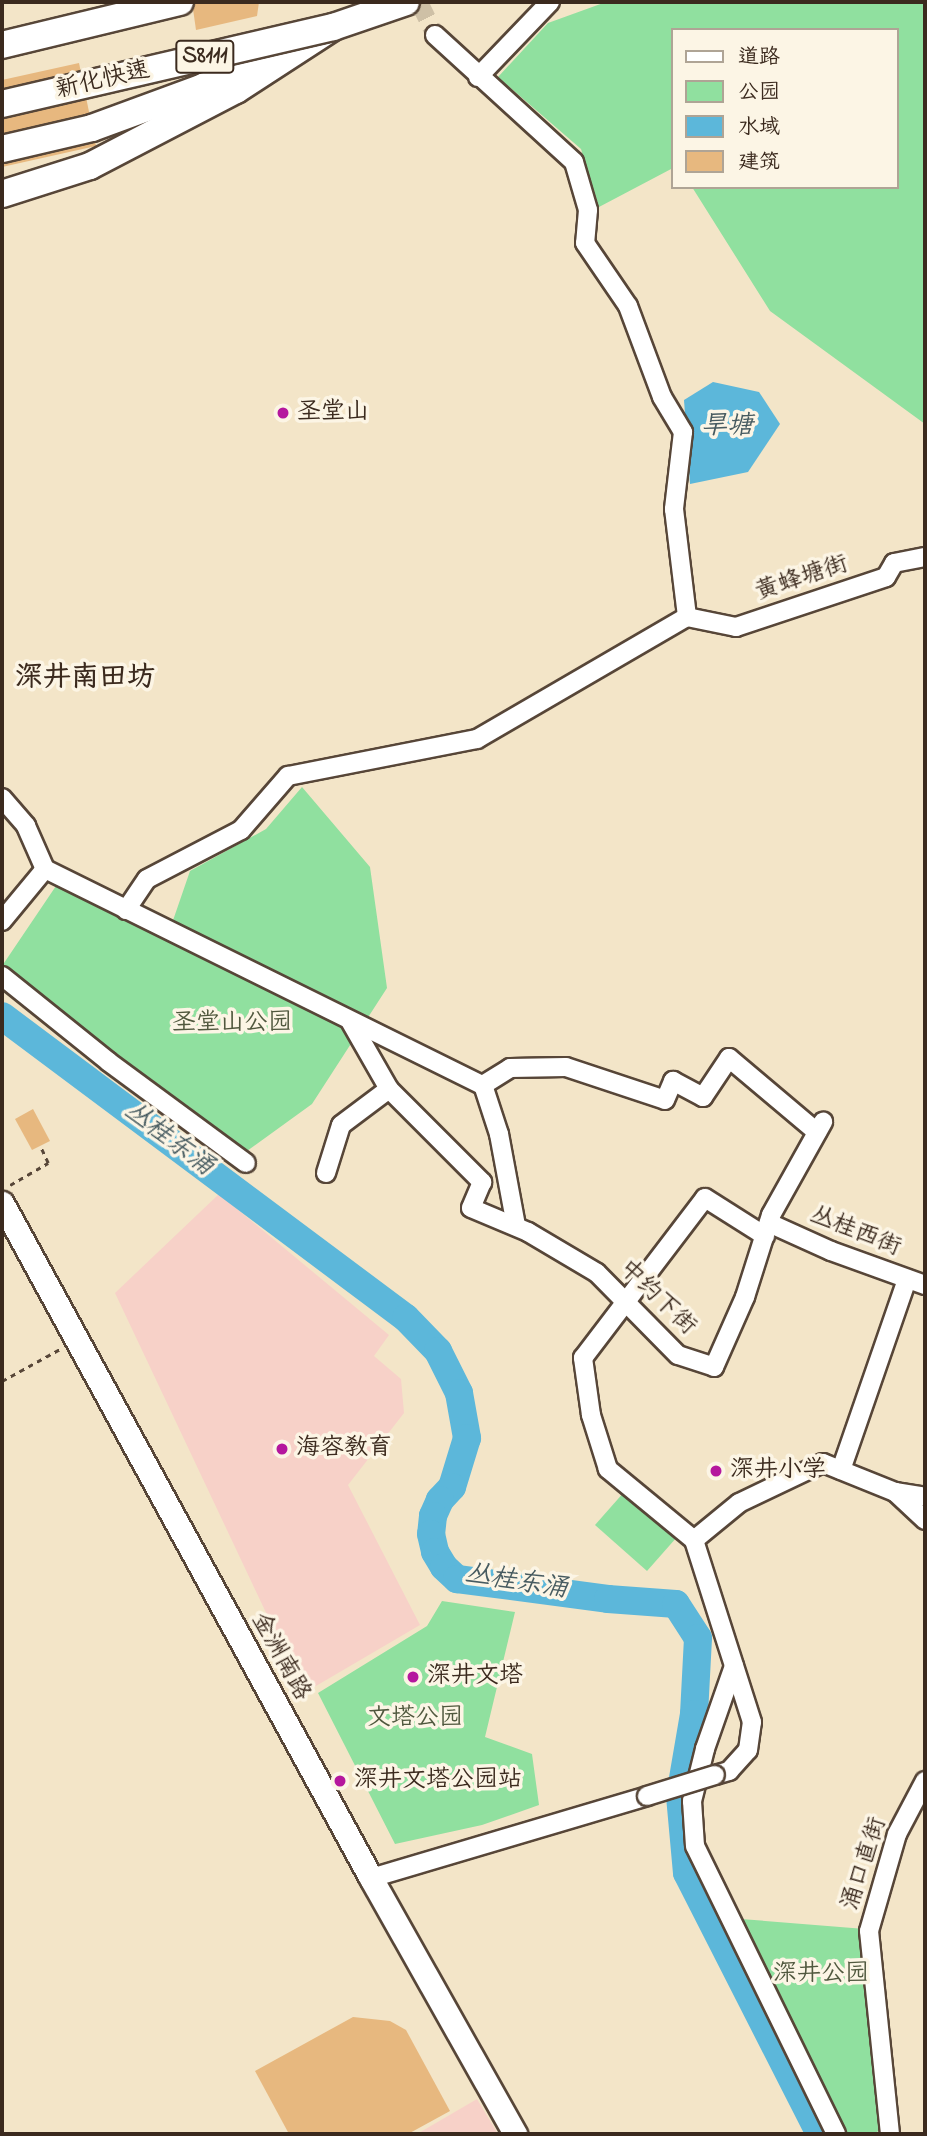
<!DOCTYPE html>
<meta charset="utf-8">
<style>
body{margin:0}
#map{position:relative;width:927px;height:2136px;overflow:hidden;background:#f3e5c8;font-family:"Indie Flower","LXGW WenKai TC",sans-serif}
div>[style]{position:absolute}
[style*='--x']{left:calc(var(--x)*1px);top:calc(var(--y)*1px);width:calc(var(--w)*1px);rotate:calc(var(--a)*1deg)}
.built>*{inset:0;background:#f7d1c8}
.green>*{inset:0;background:#90e09f}
.water>*{inset:0;background:#5cb7da}
.river>*{height:28px;margin:-14px;padding:0 14px;transform-origin:14px;border-radius:14px;background:#5cb7da}
.building>*{inset:0;background:#e7b87f}
.minor-tunnel>*{height:18px;margin-top:-9px;transform-origin:0;background:repeating-linear-gradient(90deg,#cec0a6 0 18px,transparent 0 27px)}
.path>*{height:2.5px;margin-top:-1.25px;transform-origin:0;background:repeating-linear-gradient(90deg,#574638 0 5px,transparent 0 10px)}
.roads{filter:drop-shadow(2px 0 #574638) drop-shadow(-2px 0 #574638) drop-shadow(0 2px #574638) drop-shadow(0 -2px #574638)}
.minor>*{height:18px;margin:-9px;padding:0 9px;transform-origin:9px;border-radius:9px;background:#fff}
.major>*{height:23px;margin:-11.5px;padding:0 11.5px;transform-origin:11.5px;border-radius:11.5px;background:#fff}
.highway>*{height:26px;margin:-13px;padding:0 13px;transform-origin:13px;border-radius:13px;background:#fff}
.bridges{filter:drop-shadow(2px 0 #574638) drop-shadow(-2px 0 #574638) drop-shadow(0 2px #574638) drop-shadow(0 -2px #574638)}
.minor-bridge>*{height:18px;margin:-9px;padding:0 9px;transform-origin:9px;border-radius:9px;background:#fff}
.highway-bridge>*{height:26px;margin:-13px;padding:0 13px;transform-origin:13px;border-radius:13px;background:#fff}
.dots>*{width:19px;height:19px;translate:-50% -50%;box-sizing:border-box;border:4px solid #fcf5e5;border-radius:50%}
span{translate:-50% -50%;white-space:nowrap;text-align:center;line-height:1.15;-webkit-text-stroke:7px #fcf5e5;paint-order:stroke}
.shield-label span{padding:2px 5px;background:#fcf5e5;border:2px solid;border-radius:5px;-webkit-text-stroke-width:0}
.shield-label{font-size:23px;color:#3b2a1e;font-weight:700}
.street-label{font-size:24px;color:#3b2a1e}
.poi-label{font-size:24px;color:#3b2a1e}
.left{translate:0 -50%;text-align:left}
.park-label{font-size:24px;color:#50583e}
.water-label{font-size:26px;color:#475b60;font-style:italic}
.quarter-label{font-size:28px;color:#3b2a1e;font-weight:700}
.frame{position:absolute;inset:0;border:4px solid #3b2a1e;pointer-events:none}
.legend{position:absolute;left:671px;top:28px;width:228px;height:161px;box-sizing:border-box;background:#fcf5e5;border:2px solid #afa495;margin:0;padding:9px 12px;list-style:none;font-size:21px;color:#3b2a1e}
.legend li{display:flex;align-items:center;gap:14px;height:35px}
.legend b{width:35px;border:2px solid #afa495}
</style>
<div id="map">
<div class="built">
<div style="clip-path:polygon(219px 1194px,389px 1335px,374px 1356px,401px 1379px,404px 1413px,348px 1485px,420px 1625px,304px 1693px,115px 1293px)"></div>
<div style="clip-path:polygon(477px 2099px,498px 2134px,417px 2134px)"></div>
</div>
<div class="green">
<div style="clip-path:polygon(606px 2px,925px 2px,925px 424px,770px 311px,692px 187px,897px 187px,897px 30px,673px 30px,673px 168px,599px 207px,581px 149px,498px 77px,548px 23px)"></div>
<div style="clip-path:polygon(302px 787px,370px 867px,387px 988px,312px 1104px,229px 1164px,2px 988px,2px 966px,58px 883px,169px 932px,190px 871px,266px 829px)"></div>
<div style="clip-path:polygon(625px 1491px,677px 1537px,647px 1571px,595px 1525px)"></div>
<div style="clip-path:polygon(442px 1601px,515px 1612px,485px 1737px,532px 1754px,539px 1805px,482px 1825px,395px 1844px,318px 1693px,427px 1626px)"></div>
<div style="clip-path:polygon(741px 1919px,865px 1929px,884px 2128px,873px 2134px,845px 2134px)"></div>
</div>
<div class="water">
<div style="clip-path:polygon(713px 382px,759px 392px,780px 424px,748px 472px,690px 484px,684px 400px)"></div>
</div>
<div class="river">
<div style="--x:2;--y:1016;--w:504;--a:36.78"></div>
<div style="--x:406;--y:1318;--w:46;--a:45.9"></div>
<div style="--x:438;--y:1351;--w:47;--a:63.4"></div>
<div style="--x:459;--y:1393;--w:46;--a:79.9"></div>
<div style="--x:467;--y:1438;--w:51;--a:107"></div>
<div style="--x:452;--y:1487;--w:18;--a:133"></div>
<div style="--x:440;--y:1500;--w:17;--a:114"></div>
<div style="--x:433;--y:1516;--w:18;--a:96"></div>
<div style="--x:431;--y:1534;--w:18;--a:77"></div>
<div style="--x:435;--y:1552;--w:17;--a:59"></div>
<div style="--x:444;--y:1567;--w:18;--a:43"></div>
<div style="--x:457;--y:1579;--w:152;--a:7.5"></div>
<div style="--x:608;--y:1599;--w:68;--a:4.2"></div>
<div style="--x:676;--y:1604;--w:40;--a:57.1"></div>
<div style="--x:698;--y:1638;--w:76;--a:93"></div>
<div style="--x:694;--y:1714;--w:83;--a:99.7"></div>
<div style="--x:680;--y:1796;--w:77;--a:84.8"></div>
<div style="--x:687;--y:1873;--w:293;--a:63"></div>
</div>
<div class="building">
<div style="clip-path:polygon(192px 2px,259px 2px,257px 16px,196px 30px)"></div>
<div style="clip-path:polygon(79px 63px,96px 146px,2px 167px,2px 80px)"></div>
<div style="clip-path:polygon(33px 1109px,50px 1141px,32px 1150px,15px 1119px)"></div>
<div style="clip-path:polygon(410px 1668px,418px 1669px,422px 1677px,416px 1685px,408px 1684px,405px 1676px)"></div>
<div style="clip-path:polygon(353px 2017px,390px 2021px,406px 2030px,450px 2111px,408px 2134px,289px 2134px,255px 2071px)"></div>
</div>
<div class="minor-tunnel">
<div style="--x:419;--y:2;--w:37;--a:64"></div>
</div>
<div class="path">
<div style="--x:10;--y:1185;--w:44;--a:-30.1"></div>
<div style="--x:48;--y:1163;--w:19;--a:-115"></div>
<div style="--x:2;--y:1381;--w:66;--a:-28.9"></div>
</div>
<div class="roads">
<div class="minor">
<div style="--x:435;--y:35;--w:188;--a:42.4"></div>
<div style="--x:574;--y:162;--w:50;--a:73.7"></div>
<div style="--x:588;--y:210;--w:33;--a:95"></div>
<div style="--x:585;--y:243;--w:76;--a:55.7"></div>
<div style="--x:628;--y:306;--w:97;--a:69.5"></div>
<div style="--x:662;--y:397;--w:41;--a:59"></div>
<div style="--x:683;--y:432;--w:78;--a:96.7"></div>
<div style="--x:674;--y:509;--w:109;--a:83.1"></div>
<div style="--x:478;--y:77;--w:104;--a:-46.2"></div>
<div style="--x:687;--y:617;--w:50;--a:11.5"></div>
<div style="--x:736;--y:627;--w:158;--a:-18.4"></div>
<div style="--x:886;--y:577;--w:16;--a:-60"></div>
<div style="--x:894;--y:563;--w:32;--a:-11"></div>
<div style="--x:2;--y:798;--w:37;--a:49"></div>
<div style="--x:26;--y:826;--w:47;--a:66.2"></div>
<div style="--x:126;--y:910;--w:37;--a:-56"></div>
<div style="--x:147;--y:879;--w:106;--a:-27.5"></div>
<div style="--x:241;--y:830;--w:72;--a:-49"></div>
<div style="--x:288;--y:776;--w:193;--a:-11.1"></div>
<div style="--x:477;--y:739;--w:243;--a:-30.2"></div>
<div style="--x:2;--y:921;--w:67;--a:-50.4"></div>
<div style="--x:45;--y:869;--w:488;--a:26.3"></div>
<div style="--x:483;--y:1085;--w:52;--a:71.9"></div>
<div style="--x:499;--y:1134;--w:94;--a:79.5"></div>
<div style="--x:2;--y:976;--w:137;--a:38.8"></div>
<div style="--x:109;--y:1062;--w:170;--a:36.4"></div>
<div style="--x:483;--y:1085;--w:32;--a:-32"></div>
<div style="--x:510;--y:1068;--w:56;--a:-1"></div>
<div style="--x:566;--y:1067;--w:104;--a:18.4"></div>
<div style="--x:665;--y:1100;--w:21;--a:-67"></div>
<div style="--x:673;--y:1081;--w:34;--a:28"></div>
<div style="--x:703;--y:1097;--w:47;--a:-56.3"></div>
<div style="--x:729;--y:1058;--w:115;--a:40.1"></div>
<div style="--x:389;--y:1089;--w:132;--a:45"></div>
<div style="--x:482;--y:1182;--w:28;--a:113"></div>
<div style="--x:471;--y:1208;--w:62;--a:22.8"></div>
<div style="--x:528;--y:1232;--w:80;--a:30.7"></div>
<div style="--x:597;--y:1273;--w:115;--a:45.4"></div>
<div style="--x:678;--y:1355;--w:38;--a:18"></div>
<div style="--x:714;--y:1367;--w:77;--a:-66.1"></div>
<div style="--x:745;--y:1297;--w:86;--a:-72.4"></div>
<div style="--x:771;--y:1215;--w:107;--a:-60.8"></div>
<div style="--x:326;--y:1173;--w:50;--a:-72.6"></div>
<div style="--x:341;--y:1125;--w:60;--a:-36.9"></div>
<div style="--x:389;--y:1089;--w:78;--a:-119.8"></div>
<div style="--x:769;--y:1223;--w:68;--a:24.3"></div>
<div style="--x:831;--y:1251;--w:100;--a:19.9"></div>
<div style="--x:841;--y:1470;--w:202;--a:-70.9"></div>
<div style="--x:895;--y:1492;--w:30;--a:9"></div>
<div style="--x:694;--y:1540;--w:58;--a:-39.4"></div>
<div style="--x:739;--y:1503;--w:93;--a:-25.5"></div>
<div style="--x:823;--y:1463;--w:78;--a:21.9"></div>
<div style="--x:895;--y:1492;--w:41;--a:43"></div>
<div style="--x:734;--y:1666;--w:88;--a:109.3"></div>
<div style="--x:705;--y:1749;--w:54;--a:104"></div>
<div style="--x:692;--y:1801;--w:45;--a:86.2"></div>
<div style="--x:695;--y:1846;--w:321;--a:63.9"></div>
<div style="--x:715;--y:1775;--w:15;--a:-16"></div>
<div style="--x:729;--y:1771;--w:28;--a:-48"></div>
<div style="--x:748;--y:1750;--w:28;--a:-82"></div>
<div style="--x:752;--y:1722;--w:191;--a:-107.7"></div>
<div style="--x:694;--y:1540;--w:112;--a:-140.5"></div>
<div style="--x:608;--y:1469;--w:57;--a:-107.5"></div>
<div style="--x:591;--y:1415;--w:58;--a:-98"></div>
<div style="--x:583;--y:1358;--w:201;--a:-52.7"></div>
<div style="--x:705;--y:1198;--w:71;--a:32.3"></div>
<div style="--x:371;--y:1878;--w:288;--a:-16.5"></div>
<div style="--x:890;--y:2134;--w:204;--a:-95.9"></div>
<div style="--x:869;--y:1931;--w:101;--a:-73.9"></div>
<div style="--x:897;--y:1834;--w:60;--a:-62.2"></div>
</div>
<div class="major">
<div style="--x:2;--y:1203;--w:769;--a:61.34"></div>
<div style="--x:371;--y:1878;--w:294;--a:60.6"></div>
</div>
<div class="highway">
<div style="--x:2;--y:45;--w:183;--a:-13.6"></div>
<div style="--x:2;--y:149;--w:92;--a:-13.1"></div>
<div style="--x:92;--y:128;--w:116;--a:-20.2"></div>
<div style="--x:201;--y:88;--w:70;--a:-29.1"></div>
<div style="--x:2;--y:194;--w:92;--a:-17.7"></div>
<div style="--x:90;--y:166;--w:165;--a:-27.5"></div>
<div style="--x:236;--y:90;--w:112;--a:-33"></div>
</div>
</div>
<div class="bridges">
<div class="minor-bridge">
<div style="--x:647;--y:1796;--w:71;--a:-17.2"></div>
</div>
<div class="highway-bridge">
<div style="--x:2;--y:104;--w:340;--a:-13.1"></div>
<div style="--x:333;--y:27;--w:77;--a:-18.9"></div>
</div>
</div>
<div class="dots">
<div style="left:283px;top:413px;background:#b5179e"></div>
<div style="left:282px;top:1449px;background:#b5179e"></div>
<div style="left:716px;top:1471px;background:#b5179e"></div>
<div style="left:413px;top:1677px;background:#b5179e"></div>
<div style="left:340px;top:1781px;background:#b5179e"></div>
</div>
<div class="shield-label">
<span style="left:205px;top:57px">S8111</span>
</div>
<div class="street-label">
<span style="left:103px;top:81px;rotate:-13deg">新化快速</span>
<span style="left:802px;top:579px;rotate:-18deg">黄蜂塘街</span>
<span style="left:855px;top:1232px;rotate:22deg">丛桂西街</span>
<span style="left:657px;top:1298px;rotate:44deg">中约下街</span>
<span style="left:280px;top:1657px;rotate:61deg">金洲南路</span>
<span style="left:865px;top:1864px;rotate:-72deg">涌口直街</span>
</div>
<div class="poi-label">
<span class="left" style="left:297px;top:413px">圣堂山</span>
<span class="left" style="left:296px;top:1449px">海容教育</span>
<span class="left" style="left:730px;top:1471px">深井小学</span>
<span class="left" style="left:427px;top:1677px">深井文塔</span>
<span class="left" style="left:354px;top:1781px">深井文塔公园站</span>
</div>
<div class="park-label">
<span style="left:232px;top:1024px">圣堂山公园</span>
<span style="left:415px;top:1719px">文塔公园</span>
<span style="left:821px;top:1975px">深井公园</span>
</div>
<div class="water-label">
<span style="left:727px;top:428px">旱塘</span>
<span style="left:168px;top:1140px;rotate:37deg">丛桂东涌</span>
<span style="left:516px;top:1583px;rotate:9deg">丛桂东涌</span>
</div>
<div class="quarter-label">
<span style="left:85px;top:679px">深井南田坊</span>
</div>
<div class="frame"></div>
<ul class="legend">
<li><b style="height:9px;background:#fff"></b>道路</li>
<li><b style="height:19px;background:#90e09f"></b>公园</li>
<li><b style="height:19px;background:#5cb7da"></b>水域</li>
<li><b style="height:19px;background:#e7b87f"></b>建筑</li>
</ul>
</div>
